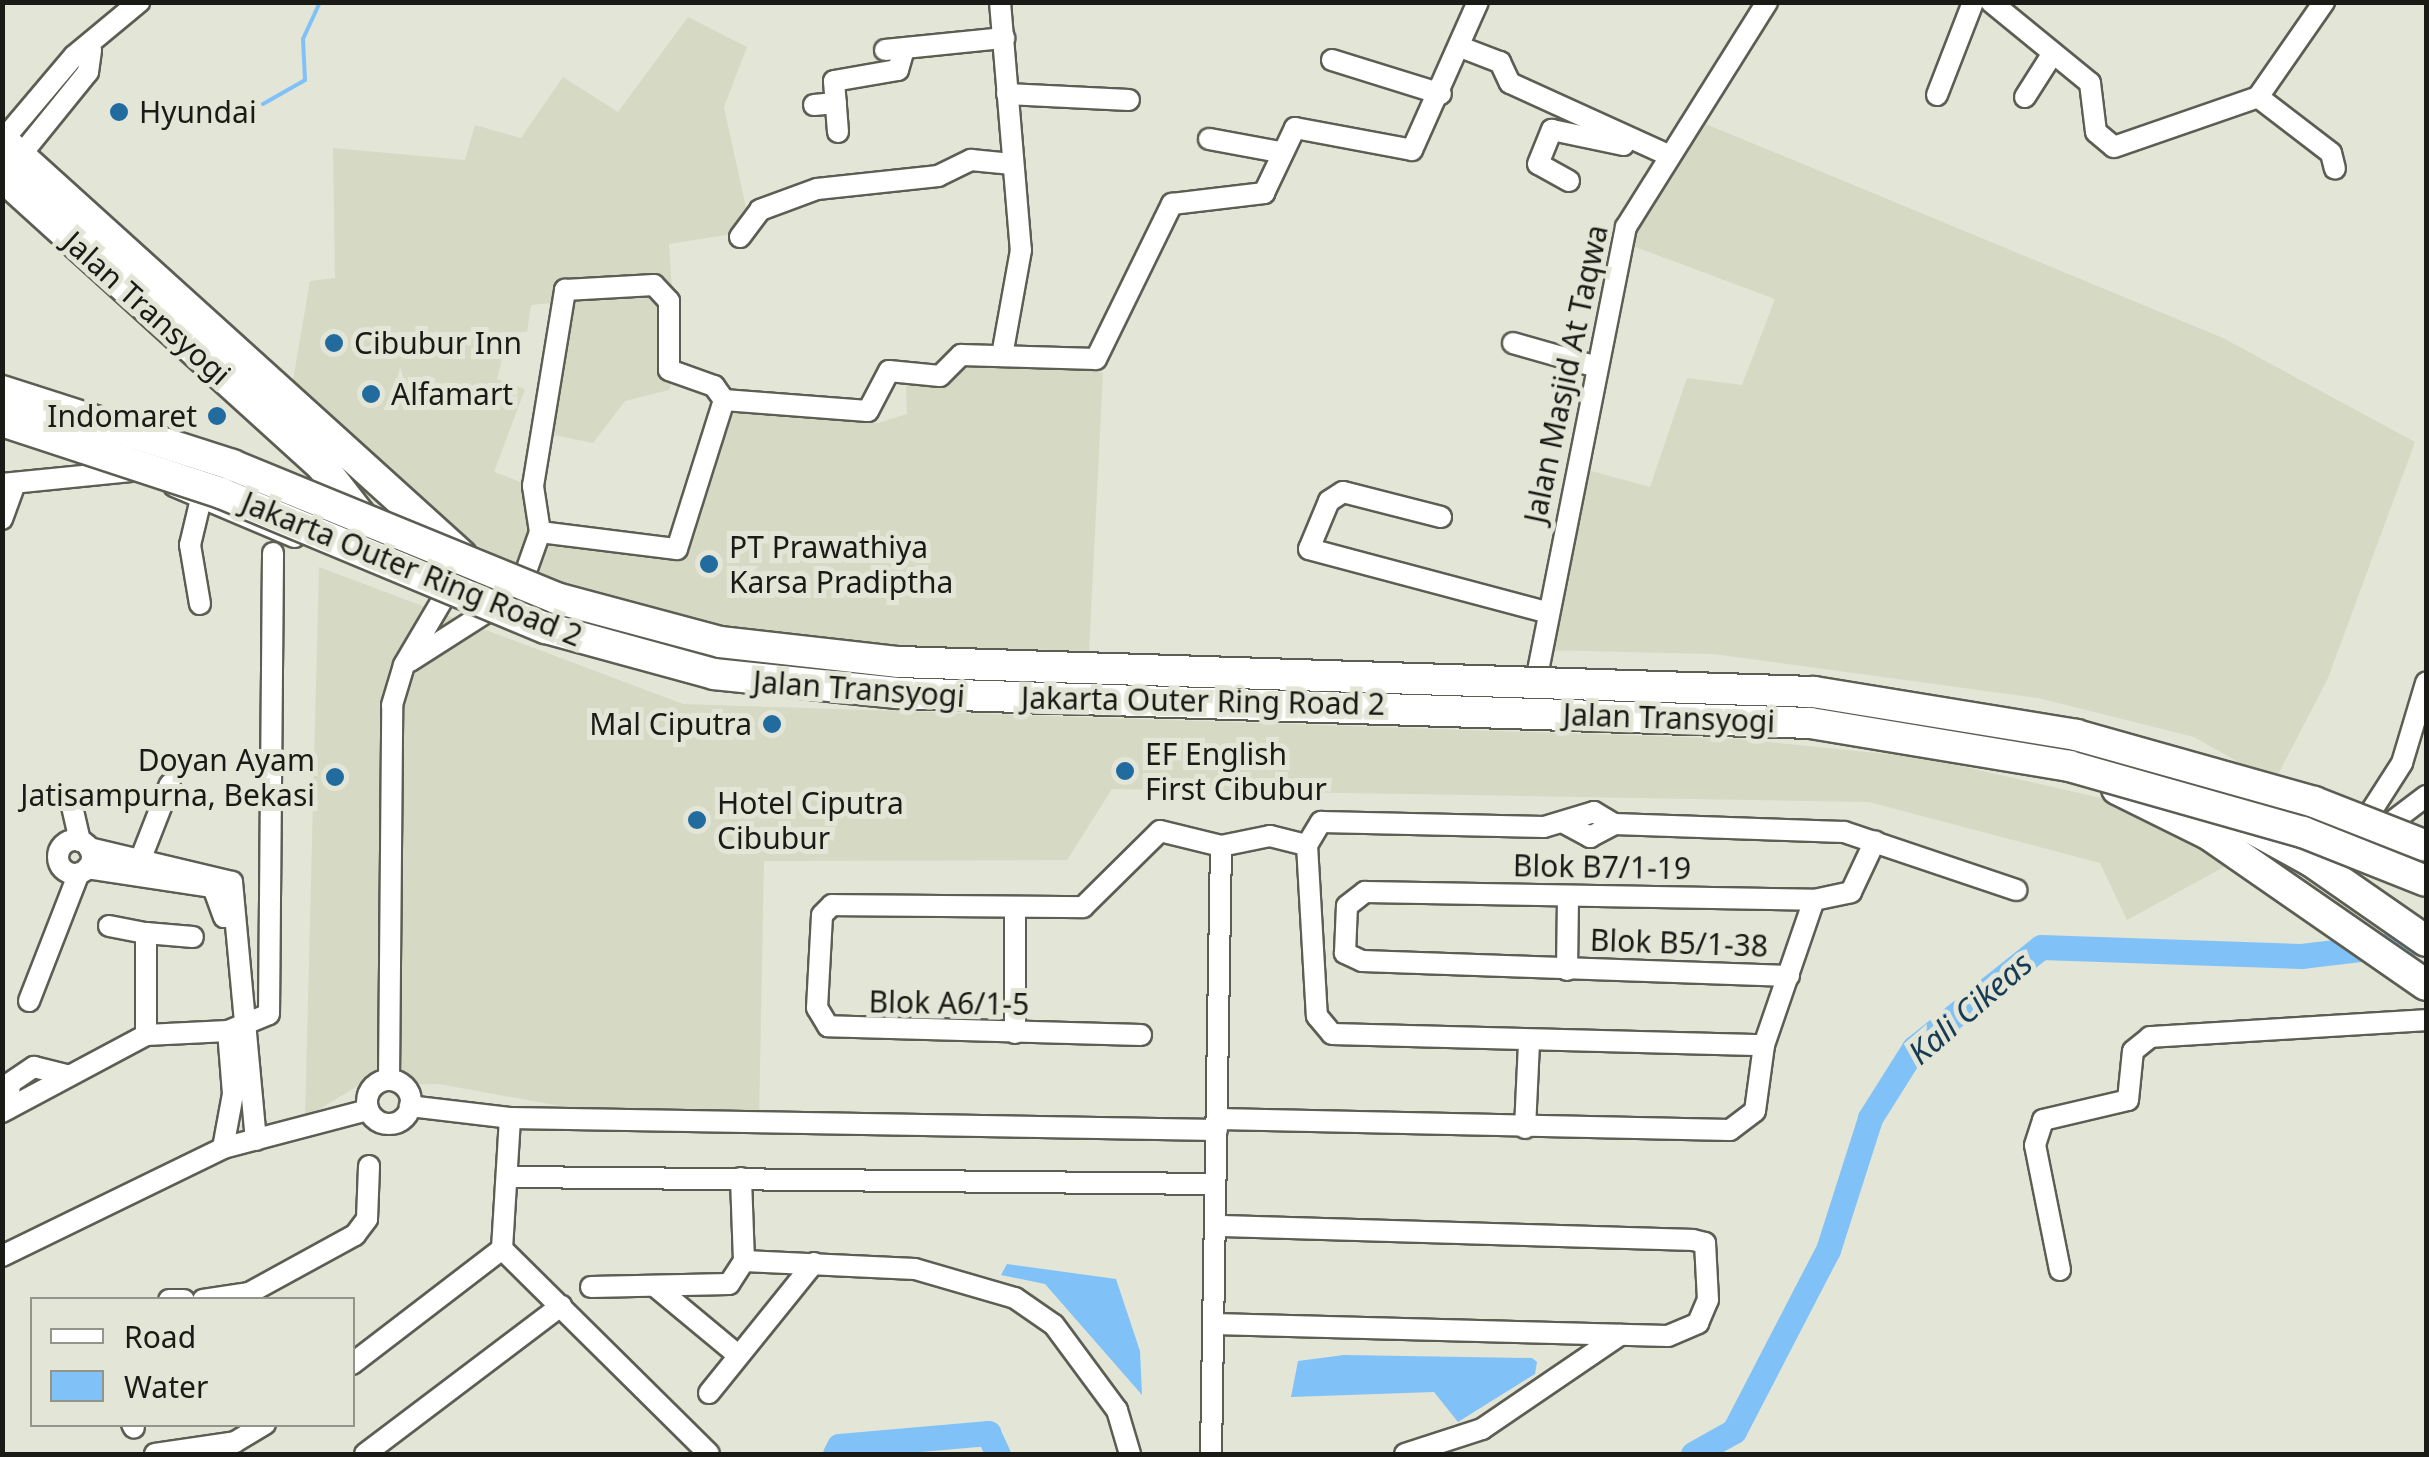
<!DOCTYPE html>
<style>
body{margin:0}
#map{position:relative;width:2429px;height:1457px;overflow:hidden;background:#e3e5d7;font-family:"Noto Sans",sans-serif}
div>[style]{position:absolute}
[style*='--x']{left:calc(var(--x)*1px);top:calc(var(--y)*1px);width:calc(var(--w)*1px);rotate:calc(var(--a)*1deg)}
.built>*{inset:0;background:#d6d9c4}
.water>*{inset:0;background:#80c2f7}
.stream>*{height:4px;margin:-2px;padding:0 2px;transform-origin:2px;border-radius:2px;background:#80c2f7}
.river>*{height:25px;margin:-12.5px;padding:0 12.5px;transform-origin:12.5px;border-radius:12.5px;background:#80c2f7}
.roads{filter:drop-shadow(2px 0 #5c5e53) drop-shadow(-2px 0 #5c5e53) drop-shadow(0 2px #5c5e53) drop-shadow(0 -2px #5c5e53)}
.minor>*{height:20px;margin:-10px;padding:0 10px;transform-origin:10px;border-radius:10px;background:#fff}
.minor>.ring{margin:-10px;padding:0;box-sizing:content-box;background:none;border:20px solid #fff;border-radius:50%}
.highway>*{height:30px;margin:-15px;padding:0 15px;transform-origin:15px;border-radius:15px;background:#fff}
.bridges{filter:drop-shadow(2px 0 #5c5e53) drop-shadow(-2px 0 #5c5e53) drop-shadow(0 2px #5c5e53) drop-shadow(0 -2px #5c5e53)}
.highway-bridge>*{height:30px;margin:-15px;padding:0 15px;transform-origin:15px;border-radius:15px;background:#fff}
.dots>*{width:28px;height:28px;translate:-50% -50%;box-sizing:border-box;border:5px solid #e3e5d7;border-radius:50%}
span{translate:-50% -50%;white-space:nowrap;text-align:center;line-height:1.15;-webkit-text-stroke:10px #e3e5d7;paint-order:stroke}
.poi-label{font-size:30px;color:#1a1b16}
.left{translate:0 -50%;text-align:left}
.right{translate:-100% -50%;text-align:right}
.street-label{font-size:30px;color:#1a1b16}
.water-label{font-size:32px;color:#173b55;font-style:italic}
.frame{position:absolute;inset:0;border:5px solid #1a1b16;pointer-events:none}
.legend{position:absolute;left:30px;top:1297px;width:325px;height:130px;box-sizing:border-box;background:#e3e5d7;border:2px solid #93948a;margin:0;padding:12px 18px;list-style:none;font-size:30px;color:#1a1b16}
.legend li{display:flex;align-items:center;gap:20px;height:50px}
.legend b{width:50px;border:2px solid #93948a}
</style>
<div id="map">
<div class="built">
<div style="clip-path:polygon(688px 17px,747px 47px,724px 107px,751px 231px,669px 244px,677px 368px,669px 390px,625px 401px,593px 443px,539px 432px,561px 302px,531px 305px,527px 332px,508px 333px,497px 379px,525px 389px,494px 472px,536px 488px,542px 541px,677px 555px,726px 407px,878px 423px,907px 414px,906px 385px,948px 387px,963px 365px,1048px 363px,1103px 373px,1089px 651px,826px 645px,686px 625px,531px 576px,446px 527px,292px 386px,310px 281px,335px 278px,333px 148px,465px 160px,475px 125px,521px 138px,563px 77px,618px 112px)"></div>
<div style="clip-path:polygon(1701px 122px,2223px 338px,2415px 442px,2328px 678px,2274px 782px,2194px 737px,2038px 698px,1713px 654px,1541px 650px,1584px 469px,1650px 487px,1687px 378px,1742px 385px,1775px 299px,1630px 245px)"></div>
<div style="clip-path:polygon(319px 567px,683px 704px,1739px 739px,1926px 758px,2105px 799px,2233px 862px,2127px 920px,2100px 863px,1869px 802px,1112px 789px,1067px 860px,764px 861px,759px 1121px,632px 1119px,439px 1084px,359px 1085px,305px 1118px)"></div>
</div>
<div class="water">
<div style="clip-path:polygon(1007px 1264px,1116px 1279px,1140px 1351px,1142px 1395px,1045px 1284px,1001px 1275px)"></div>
<div style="clip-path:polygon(1344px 1355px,1532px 1358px,1537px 1362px,1535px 1374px,1458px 1422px,1434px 1392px,1291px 1397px,1298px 1361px)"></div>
</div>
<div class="stream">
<div style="--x:263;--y:104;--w:48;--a:-29.7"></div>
<div style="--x:305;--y:80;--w:41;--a:-92.8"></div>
<div style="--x:303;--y:39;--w:41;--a:-65.3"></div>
</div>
<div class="river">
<div style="--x:835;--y:1454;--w:9;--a:-63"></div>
<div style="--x:839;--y:1446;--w:150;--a:-5"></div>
<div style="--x:988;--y:1433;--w:23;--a:65"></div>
<div style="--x:1693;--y:1454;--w:47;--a:-29.3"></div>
<div style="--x:1734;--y:1431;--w:204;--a:-62.6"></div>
<div style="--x:1828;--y:1250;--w:139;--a:-72.3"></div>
<div style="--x:1870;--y:1118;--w:83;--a:-57.8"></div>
<div style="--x:1914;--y:1048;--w:162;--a:-38.5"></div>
<div style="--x:2041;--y:947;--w:260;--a:2"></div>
<div style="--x:2301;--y:956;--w:126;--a:-6.8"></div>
</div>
<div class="roads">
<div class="minor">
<div style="--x:1000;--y:2;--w:249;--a:85.2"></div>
<div style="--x:1021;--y:250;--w:102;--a:100.2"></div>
<div style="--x:1991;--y:2;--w:128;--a:39.3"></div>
<div style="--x:2090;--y:83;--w:49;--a:83"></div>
<div style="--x:2096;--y:132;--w:23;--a:40"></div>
<div style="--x:2114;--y:147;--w:152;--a:-19.1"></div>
<div style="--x:2258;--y:97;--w:116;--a:-55.2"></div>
<div style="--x:1463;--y:48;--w:40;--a:21"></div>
<div style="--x:1500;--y:62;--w:23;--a:65"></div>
<div style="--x:1510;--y:83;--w:174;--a:24.5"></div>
<div style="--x:885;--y:50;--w:120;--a:-5.8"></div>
<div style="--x:1332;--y:60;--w:114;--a:17.3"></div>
<div style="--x:1007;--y:94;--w:122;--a:2.8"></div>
<div style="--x:1937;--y:95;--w:100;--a:-68.8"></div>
<div style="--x:2025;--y:97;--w:52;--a:-57.5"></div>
<div style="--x:2258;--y:97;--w:92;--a:37.5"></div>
<div style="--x:2331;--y:153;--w:16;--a:76"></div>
<div style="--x:814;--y:105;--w:22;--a:-5"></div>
<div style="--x:838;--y:132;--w:51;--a:-94.5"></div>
<div style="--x:834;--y:81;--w:65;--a:-9.8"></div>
<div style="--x:898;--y:70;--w:22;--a:-74"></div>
<div style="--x:1209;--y:139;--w:72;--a:10.4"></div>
<div style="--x:3;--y:140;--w:110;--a:-49.8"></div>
<div style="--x:74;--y:56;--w:85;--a:-39.7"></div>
<div style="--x:20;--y:156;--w:108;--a:-51"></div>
<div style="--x:88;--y:72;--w:22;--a:-82"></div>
<div style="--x:1569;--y:181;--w:35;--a:-151"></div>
<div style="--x:1538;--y:164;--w:37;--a:-68"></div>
<div style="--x:1552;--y:130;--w:73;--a:11.9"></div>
<div style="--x:740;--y:237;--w:34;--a:-53"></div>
<div style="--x:760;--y:210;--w:61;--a:-20.2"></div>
<div style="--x:817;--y:189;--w:122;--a:-6.1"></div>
<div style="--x:938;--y:176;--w:37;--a:-26"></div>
<div style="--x:971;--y:160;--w:41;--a:5.6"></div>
<div style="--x:1513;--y:343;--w:87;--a:15.9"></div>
<div style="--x:2;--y:484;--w:132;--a:-5.7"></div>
<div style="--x:174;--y:486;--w:131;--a:22.9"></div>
<div style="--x:1441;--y:517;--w:101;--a:-165.7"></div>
<div style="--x:1343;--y:492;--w:17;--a:147"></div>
<div style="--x:1329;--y:501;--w:52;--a:112.6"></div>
<div style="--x:1309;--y:549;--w:245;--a:14.9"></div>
<div style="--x:2;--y:519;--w:37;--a:-70"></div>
<div style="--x:540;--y:532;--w:138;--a:7.1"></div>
<div style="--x:677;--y:549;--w:156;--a:-72.5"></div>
<div style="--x:724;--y:400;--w:144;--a:4.4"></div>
<div style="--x:868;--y:411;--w:45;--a:-62.3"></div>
<div style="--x:889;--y:371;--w:51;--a:5.6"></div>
<div style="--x:940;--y:376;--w:30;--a:-45"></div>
<div style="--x:961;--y:355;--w:135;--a:1.7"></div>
<div style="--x:1096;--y:359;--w:173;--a:-63.9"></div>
<div style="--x:1172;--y:204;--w:93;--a:-6.8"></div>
<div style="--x:1264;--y:193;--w:72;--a:-64.5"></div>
<div style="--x:1295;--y:128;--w:119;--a:10.6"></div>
<div style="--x:1412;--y:150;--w:162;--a:-66"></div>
<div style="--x:540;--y:532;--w:47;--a:-98.7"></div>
<div style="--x:533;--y:486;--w:199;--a:-80.7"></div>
<div style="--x:565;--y:290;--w:89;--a:-3.2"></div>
<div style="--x:654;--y:285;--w:22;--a:47"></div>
<div style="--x:669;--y:301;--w:69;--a:90"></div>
<div style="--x:669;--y:370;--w:48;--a:19.6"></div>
<div style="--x:714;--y:386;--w:17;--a:54"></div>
<div style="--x:519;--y:591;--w:63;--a:-70.4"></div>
<div style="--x:200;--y:604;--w:60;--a:-99.6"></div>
<div style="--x:190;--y:545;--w:43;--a:-76.6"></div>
<div style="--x:410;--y:661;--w:98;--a:-32.6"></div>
<div style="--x:1537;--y:676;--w:458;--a:-78.8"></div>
<div style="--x:1626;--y:227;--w:266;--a:-57.9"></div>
<div style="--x:71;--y:802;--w:40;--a:77"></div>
<div style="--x:1564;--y:823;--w:30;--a:28"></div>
<div style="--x:1590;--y:837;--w:27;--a:-28"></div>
<div style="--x:2376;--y:834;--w:63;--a:-37.2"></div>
<div class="ring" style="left:58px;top:840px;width:14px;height:14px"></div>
<div style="--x:1307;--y:845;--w:171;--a:86.7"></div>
<div style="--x:1317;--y:1016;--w:23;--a:50"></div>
<div style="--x:1332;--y:1034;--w:432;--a:1.5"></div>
<div style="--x:89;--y:848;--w:147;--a:13.4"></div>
<div style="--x:232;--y:882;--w:259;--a:84.7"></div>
<div style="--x:2324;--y:850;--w:62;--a:-39.8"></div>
<div style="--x:2372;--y:810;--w:56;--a:-57.4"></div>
<div style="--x:2402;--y:763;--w:84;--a:-73.3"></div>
<div style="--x:141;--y:858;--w:79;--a:-68.6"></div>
<div style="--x:87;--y:868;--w:127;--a:8.6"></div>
<div style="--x:213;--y:887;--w:32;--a:70"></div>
<div style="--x:1015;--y:910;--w:123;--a:90"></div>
<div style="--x:109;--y:926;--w:38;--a:11"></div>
<div style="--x:146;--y:933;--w:102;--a:90"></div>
<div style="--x:146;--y:933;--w:47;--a:4.9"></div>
<div style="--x:1567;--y:970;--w:73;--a:-89.2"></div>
<div style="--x:1789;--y:976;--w:427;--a:-178"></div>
<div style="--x:1362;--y:961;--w:19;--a:-155"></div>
<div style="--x:1345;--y:953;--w:47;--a:-87.6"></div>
<div style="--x:1347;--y:906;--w:23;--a:-38"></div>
<div style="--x:1365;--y:892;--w:449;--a:1"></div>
<div style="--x:1814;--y:900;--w:38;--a:-12"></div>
<div style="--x:1851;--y:892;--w:56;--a:-64.8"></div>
<div style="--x:29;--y:1001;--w:137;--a:-68.7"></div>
<div style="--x:1141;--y:1035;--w:313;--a:-178.4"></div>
<div style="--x:828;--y:1026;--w:21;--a:-121"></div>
<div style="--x:817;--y:1008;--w:93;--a:-86.9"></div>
<div style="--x:822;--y:915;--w:14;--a:-45"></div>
<div style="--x:832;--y:905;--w:251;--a:0.5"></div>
<div style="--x:1083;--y:907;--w:108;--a:-44.6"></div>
<div style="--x:1160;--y:831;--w:63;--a:13.8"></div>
<div style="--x:1221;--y:846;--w:50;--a:-11.5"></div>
<div style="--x:1270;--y:836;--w:38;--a:14"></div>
<div style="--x:1307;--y:845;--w:27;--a:-59"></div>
<div style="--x:1321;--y:822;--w:223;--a:1.3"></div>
<div style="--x:1544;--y:827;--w:52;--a:-16.7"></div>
<div style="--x:1594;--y:812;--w:23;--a:31"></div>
<div style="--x:1614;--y:824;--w:230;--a:2"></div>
<div style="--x:1844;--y:832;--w:182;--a:18.6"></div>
<div style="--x:389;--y:1080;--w:375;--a:-89.5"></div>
<div style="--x:392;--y:705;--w:42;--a:-73.3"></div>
<div style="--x:404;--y:665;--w:99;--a:-59.5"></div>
<div class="ring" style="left:367px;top:1080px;width:24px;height:24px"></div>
<div style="--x:7;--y:1109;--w:26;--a:-83"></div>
<div style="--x:10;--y:1083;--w:29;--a:-34"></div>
<div style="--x:34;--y:1067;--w:34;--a:14"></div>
<div style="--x:2;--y:1112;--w:163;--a:-28.1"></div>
<div style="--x:146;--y:1035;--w:82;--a:-2.8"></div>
<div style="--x:228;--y:1031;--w:44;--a:-22.5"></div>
<div style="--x:269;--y:1014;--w:461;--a:-89.5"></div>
<div style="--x:510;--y:1118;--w:707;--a:0.97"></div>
<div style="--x:1218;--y:1119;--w:512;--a:1.23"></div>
<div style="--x:1730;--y:1130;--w:31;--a:-37"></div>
<div style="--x:1755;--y:1111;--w:67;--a:-82.2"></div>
<div style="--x:1764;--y:1045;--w:153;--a:-71"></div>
<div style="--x:1525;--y:1128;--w:86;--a:-87.3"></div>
<div style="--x:223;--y:1148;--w:55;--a:-79.5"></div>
<div style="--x:233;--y:1094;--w:63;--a:-94.5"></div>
<div style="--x:512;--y:1177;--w:702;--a:0.57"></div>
<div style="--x:502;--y:1249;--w:291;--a:44.7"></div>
<div style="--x:2;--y:1256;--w:246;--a:-26"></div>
<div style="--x:223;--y:1148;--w:150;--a:-14.7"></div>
<div style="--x:744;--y:1261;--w:171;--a:2.7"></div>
<div style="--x:915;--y:1269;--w:104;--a:16.2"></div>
<div style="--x:1015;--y:1298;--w:47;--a:34.7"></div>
<div style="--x:1054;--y:1325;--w:106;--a:53.5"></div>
<div style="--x:1117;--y:1410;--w:46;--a:73.5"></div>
<div style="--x:2060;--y:1270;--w:127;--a:-101.3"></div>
<div style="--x:2035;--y:1145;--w:26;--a:-72"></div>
<div style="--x:2043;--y:1120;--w:87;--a:-13.2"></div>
<div style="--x:2128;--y:1100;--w:49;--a:-84.2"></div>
<div style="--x:2133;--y:1051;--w:22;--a:-39"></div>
<div style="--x:2150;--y:1037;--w:277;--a:-3.5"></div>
<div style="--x:591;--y:1287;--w:138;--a:-1.2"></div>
<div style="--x:729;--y:1284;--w:27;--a:-57"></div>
<div style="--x:744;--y:1261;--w:83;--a:-92.1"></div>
<div style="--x:656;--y:1287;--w:107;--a:39.7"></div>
<div style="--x:169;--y:1300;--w:15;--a:0"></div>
<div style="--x:203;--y:1300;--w:47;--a:-8.7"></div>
<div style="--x:249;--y:1293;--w:121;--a:-28.7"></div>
<div style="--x:355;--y:1235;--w:20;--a:-53"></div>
<div style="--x:367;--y:1219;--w:53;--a:-87.8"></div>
<div style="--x:1214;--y:1324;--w:454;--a:1.5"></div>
<div style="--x:1668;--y:1336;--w:33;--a:-23"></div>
<div style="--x:1698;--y:1323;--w:25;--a:-67"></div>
<div style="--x:1708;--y:1300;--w:57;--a:-93"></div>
<div style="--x:1705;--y:1243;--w:12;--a:-166"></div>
<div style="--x:1693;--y:1240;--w:478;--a:-178.3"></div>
<div style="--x:352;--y:1364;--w:189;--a:-37.5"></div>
<div style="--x:502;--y:1249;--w:131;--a:-86.5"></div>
<div style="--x:510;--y:1118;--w:101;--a:-173.2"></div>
<div style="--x:709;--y:1393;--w:167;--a:-51.1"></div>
<div style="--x:132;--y:1424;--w:4;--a:63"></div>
<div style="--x:155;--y:1454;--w:81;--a:-8.5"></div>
<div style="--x:235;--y:1442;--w:35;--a:-31"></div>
<div style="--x:365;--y:1454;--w:246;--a:-37.1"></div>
<div style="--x:1211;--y:1454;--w:608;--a:-89.06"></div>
<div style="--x:1405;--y:1454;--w:81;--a:-18"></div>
<div style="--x:1482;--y:1429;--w:167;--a:-34.3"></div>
</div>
<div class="highway">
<div style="--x:2;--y:140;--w:620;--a:42.12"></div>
<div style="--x:2;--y:176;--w:430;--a:42.2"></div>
<div style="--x:321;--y:465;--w:68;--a:52.1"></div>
<div style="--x:363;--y:519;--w:120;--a:33.8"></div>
<div style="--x:571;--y:616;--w:99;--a:15.2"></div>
<div style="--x:1893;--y:726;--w:103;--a:8.9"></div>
<div style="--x:2126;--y:759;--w:211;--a:28.9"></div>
<div style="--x:2311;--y:861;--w:140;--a:34.8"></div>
<div style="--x:2117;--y:789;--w:102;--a:26.3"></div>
<div style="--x:2208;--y:834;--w:265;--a:34.7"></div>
</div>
</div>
<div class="bridges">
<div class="highway-bridge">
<div style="--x:2;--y:391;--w:242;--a:17.8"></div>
<div style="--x:232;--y:465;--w:350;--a:22.3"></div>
<div style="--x:556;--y:598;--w:170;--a:15"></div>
<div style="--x:720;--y:642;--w:180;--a:6.4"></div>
<div style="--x:899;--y:662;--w:915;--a:1.88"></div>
<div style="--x:1814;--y:692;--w:266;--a:9.3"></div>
<div style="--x:2076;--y:735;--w:247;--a:15.7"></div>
<div style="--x:2314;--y:802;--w:120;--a:21.4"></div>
<div style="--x:2;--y:421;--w:231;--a:18.2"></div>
<div style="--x:221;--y:493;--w:352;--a:22.6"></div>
<div style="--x:546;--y:628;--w:174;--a:15.3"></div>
<div style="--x:714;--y:674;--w:184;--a:5.9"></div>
<div style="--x:897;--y:693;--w:913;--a:1.88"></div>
<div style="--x:1810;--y:723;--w:263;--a:9.4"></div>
<div style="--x:2069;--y:766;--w:243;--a:15.8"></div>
<div style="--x:2303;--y:832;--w:132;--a:21.7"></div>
</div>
</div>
<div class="dots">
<div style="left:119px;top:112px;background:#226b9f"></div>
<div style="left:334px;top:343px;background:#226b9f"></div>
<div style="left:371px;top:394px;background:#226b9f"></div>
<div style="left:217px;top:416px;background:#226b9f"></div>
<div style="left:709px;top:564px;background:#226b9f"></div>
<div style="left:772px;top:724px;background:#226b9f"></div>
<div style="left:1125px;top:771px;background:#226b9f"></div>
<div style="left:335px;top:777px;background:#226b9f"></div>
<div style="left:697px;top:820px;background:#226b9f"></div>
</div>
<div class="poi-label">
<span class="left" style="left:139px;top:112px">Hyundai</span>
<span class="left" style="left:354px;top:343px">Cibubur Inn</span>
<span class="left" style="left:391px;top:394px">Alfamart</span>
<span class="right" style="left:197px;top:416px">Indomaret</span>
<span class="left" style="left:729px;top:564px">PT Prawathiya<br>Karsa Pradiptha</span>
<span class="right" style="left:752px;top:724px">Mal Ciputra</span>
<span class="left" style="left:1145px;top:771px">EF English<br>First Cibubur</span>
<span class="right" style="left:315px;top:777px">Doyan Ayam<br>Jatisampurna, Bekasi</span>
<span class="left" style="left:717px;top:820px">Hotel Ciputra<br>Cibubur</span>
</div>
<div class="street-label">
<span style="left:147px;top:308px;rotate:42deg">Jalan Transyogi</span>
<span style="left:1566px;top:374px;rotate:-78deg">Jalan Masjid At Taqwa</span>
<span style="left:412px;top:569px;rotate:22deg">Jakarta Outer Ring Road 2</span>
<span style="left:859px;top:689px;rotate:4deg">Jalan Transyogi</span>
<span style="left:1203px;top:701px;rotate:1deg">Jakarta Outer Ring Road 2</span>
<span style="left:1669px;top:718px;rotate:2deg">Jalan Transyogi</span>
<span style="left:1602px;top:867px;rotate:1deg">Blok B7/1-19</span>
<span style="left:1679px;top:943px;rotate:2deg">Blok B5/1-38</span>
<span style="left:949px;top:1003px;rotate:1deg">Blok A6/1-5</span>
</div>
<div class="water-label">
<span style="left:1970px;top:1008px;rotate:-41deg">Kali Cikeas</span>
</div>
<div class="frame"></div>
<ul class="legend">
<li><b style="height:12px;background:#fff"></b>Road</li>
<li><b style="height:28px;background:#80c2f7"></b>Water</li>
</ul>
</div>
